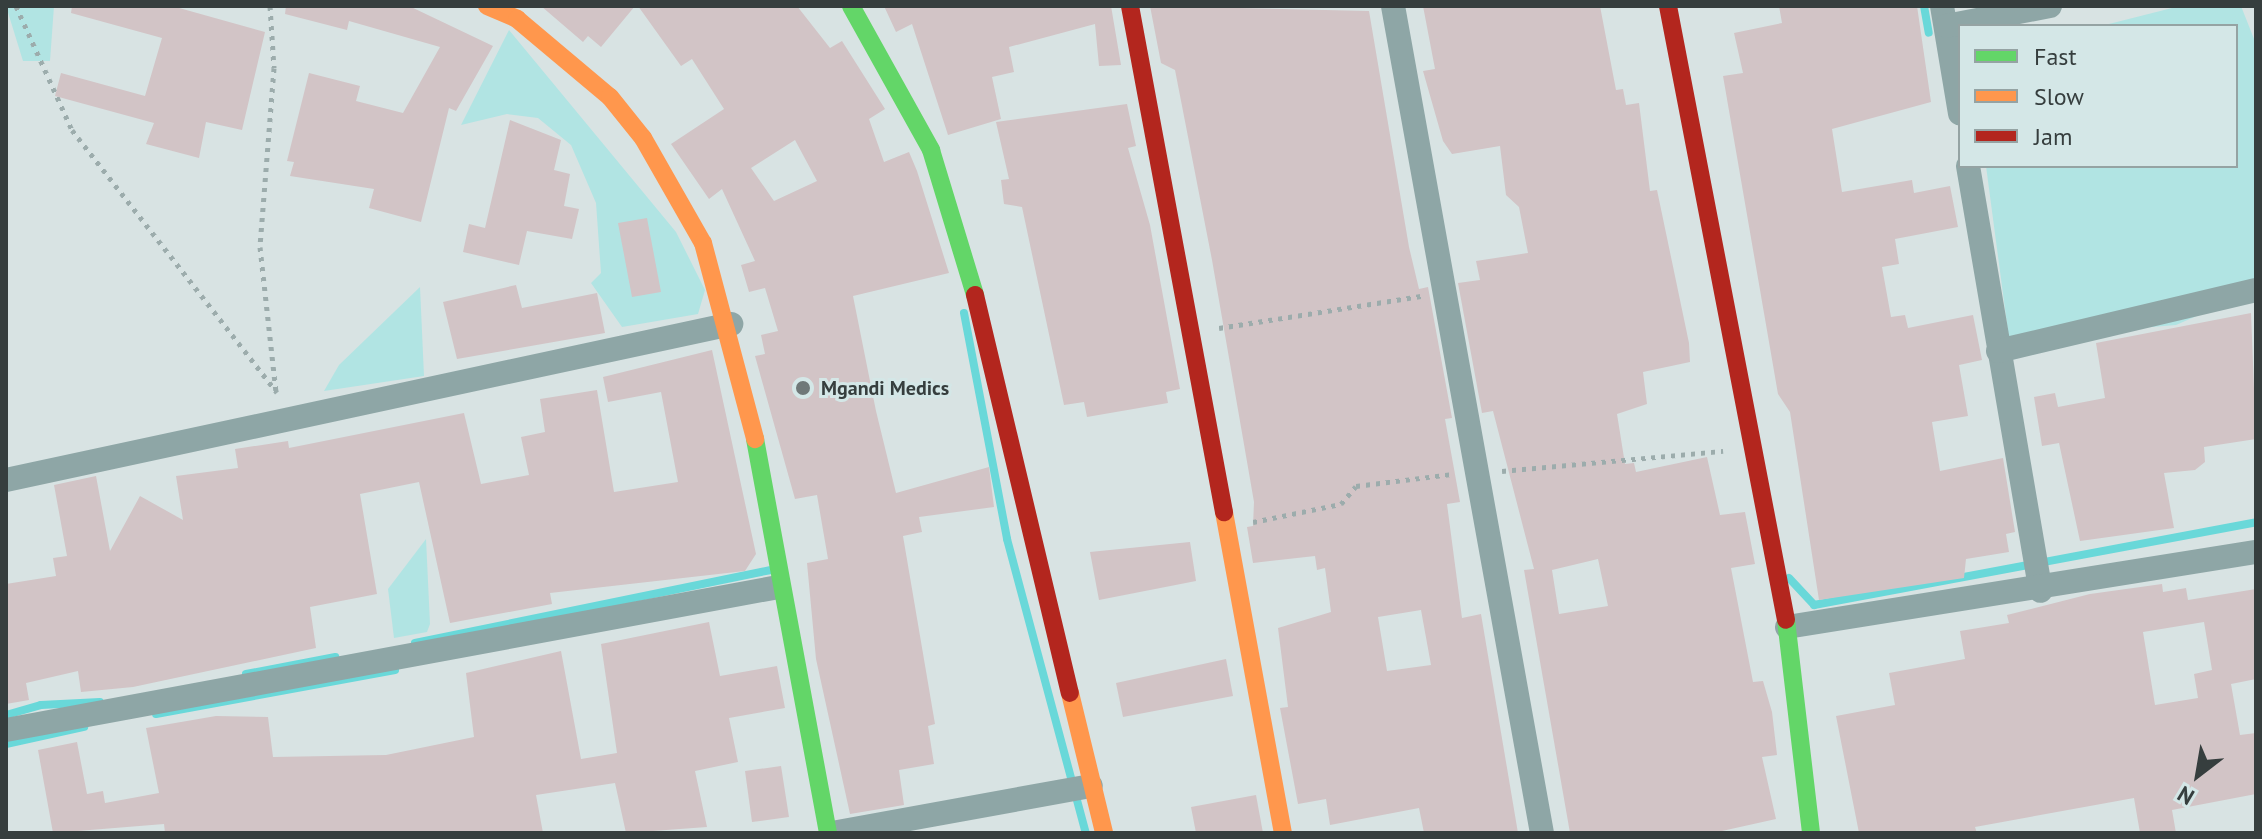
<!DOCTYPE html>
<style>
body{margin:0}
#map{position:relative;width:2262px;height:839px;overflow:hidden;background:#d8e3e3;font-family:"PT Sans",sans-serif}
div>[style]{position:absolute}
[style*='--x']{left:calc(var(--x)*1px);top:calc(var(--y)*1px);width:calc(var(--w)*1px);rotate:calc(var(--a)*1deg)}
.green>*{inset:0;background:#b1e4e3}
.stream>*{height:8px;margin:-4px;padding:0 4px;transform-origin:4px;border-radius:4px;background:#69d8d9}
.building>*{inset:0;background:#d2c4c6}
.path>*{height:5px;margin-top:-2.5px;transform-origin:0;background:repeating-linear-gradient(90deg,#9cacac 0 4px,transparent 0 10px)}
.street>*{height:24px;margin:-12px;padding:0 12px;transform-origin:12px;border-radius:12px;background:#8ea6a6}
.fast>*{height:18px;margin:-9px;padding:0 9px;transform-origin:9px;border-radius:9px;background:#63d668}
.slow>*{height:18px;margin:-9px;padding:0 9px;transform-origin:9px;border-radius:9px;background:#ff974d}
.jam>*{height:18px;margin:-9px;padding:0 9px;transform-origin:9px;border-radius:9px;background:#b3261e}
.dots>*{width:22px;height:22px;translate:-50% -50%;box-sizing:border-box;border:4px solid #d4e7e7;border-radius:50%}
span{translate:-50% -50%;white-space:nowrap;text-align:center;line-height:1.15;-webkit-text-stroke:6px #d4e7e7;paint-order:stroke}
.poi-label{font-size:20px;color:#363e3e;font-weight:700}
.left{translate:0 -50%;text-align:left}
.frame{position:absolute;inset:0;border:8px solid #363e3e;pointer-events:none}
.legend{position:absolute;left:1958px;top:24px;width:280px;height:144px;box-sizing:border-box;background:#d4e7e7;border:2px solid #95a3a3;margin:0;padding:10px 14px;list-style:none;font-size:24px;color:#363e3e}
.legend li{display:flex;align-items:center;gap:16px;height:40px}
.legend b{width:40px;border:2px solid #95a3a3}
.north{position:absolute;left:2158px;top:735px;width:80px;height:80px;-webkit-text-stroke:6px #d4e7e7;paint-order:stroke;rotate:211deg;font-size:22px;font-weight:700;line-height:32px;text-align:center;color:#363e3e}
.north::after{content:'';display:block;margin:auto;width:28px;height:36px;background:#363e3e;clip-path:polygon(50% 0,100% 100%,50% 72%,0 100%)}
</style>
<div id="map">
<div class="green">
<div style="clip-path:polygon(6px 6px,54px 6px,50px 61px,23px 61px)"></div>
<div style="clip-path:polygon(2180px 6px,2241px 6px,2256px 44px,2256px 290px,2176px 325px,2009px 339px,1986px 166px,2236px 166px,2236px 26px,2101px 26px)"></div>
<div style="clip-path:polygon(509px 30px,676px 232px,705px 290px,698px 314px,622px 327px,591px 283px,601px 273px,596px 203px,571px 145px,538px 118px,507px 114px,461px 125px)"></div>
<div style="clip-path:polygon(420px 287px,424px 376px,324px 391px,339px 365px)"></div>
<div style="clip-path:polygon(426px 539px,430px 624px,427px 632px,394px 638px,388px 589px)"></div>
</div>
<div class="stream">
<div style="--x:1924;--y:6;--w:27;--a:80"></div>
<div style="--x:964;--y:313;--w:230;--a:79.2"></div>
<div style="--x:1007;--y:539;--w:304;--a:75"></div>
<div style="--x:1789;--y:578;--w:37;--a:47"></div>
<div style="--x:1814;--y:605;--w:450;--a:-10.6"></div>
<div style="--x:415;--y:643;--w:362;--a:-11.6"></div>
<div style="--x:246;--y:674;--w:91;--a:-10.8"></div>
<div style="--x:156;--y:714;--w:243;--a:-10.4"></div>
<div style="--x:6;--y:715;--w:36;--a:-16"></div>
<div style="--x:41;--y:705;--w:59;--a:-2.9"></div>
<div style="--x:6;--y:744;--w:80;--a:-12.3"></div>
</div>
<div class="building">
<div style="clip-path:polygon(72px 6px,172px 6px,265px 32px,242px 130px,206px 122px,199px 158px,146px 144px,154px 123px,55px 96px,61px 73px,145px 96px,162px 38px,71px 13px)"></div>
<div style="clip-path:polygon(286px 6px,409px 6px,493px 46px,456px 111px,449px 108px,421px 222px,369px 208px,374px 189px,290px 176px,294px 162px,287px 161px,309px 73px,360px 86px,356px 101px,403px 113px,440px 47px,349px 21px,347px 30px,285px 14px)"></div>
<div style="clip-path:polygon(541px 6px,635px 6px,601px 47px,588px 36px,583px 42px)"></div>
<div style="clip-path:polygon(evenodd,638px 6px,797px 6px,830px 48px,842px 41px,885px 109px,869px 119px,884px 162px,909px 152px,917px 171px,949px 273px,853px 296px,876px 411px,896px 493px,989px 467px,994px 507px,919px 517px,922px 532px,903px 536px,935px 724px,928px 726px,934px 764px,899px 770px,904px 805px,850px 814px,816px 659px,807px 563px,828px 559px,817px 495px,795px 499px,755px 356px,765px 354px,761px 335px,778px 331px,765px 288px,749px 292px,741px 265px,755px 261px,722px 189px,709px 199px,671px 144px,724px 109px,692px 59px,681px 66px,638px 6px,795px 140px,817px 181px,774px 201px,751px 168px,795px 140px)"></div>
<div style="clip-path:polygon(884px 6px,1111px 6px,1121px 65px,1099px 66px,1095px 24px,1009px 47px,1014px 72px,992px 77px,1001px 119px,948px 135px,912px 24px,896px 32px)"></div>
<div style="clip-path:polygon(evenodd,1150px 6px,1369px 11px,1409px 247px,1419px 289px,1428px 287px,1452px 418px,1445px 419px,1460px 502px,1447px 504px,1462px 618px,1481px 614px,1518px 833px,1424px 833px,1419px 808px,1330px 825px,1326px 799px,1298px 804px,1280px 708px,1288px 707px,1278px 628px,1331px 612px,1325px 568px,1317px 570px,1315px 556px,1253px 563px,1247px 527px,1253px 526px,1254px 502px,1212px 260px,1175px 70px,1161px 63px,1150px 6px,1421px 610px,1431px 665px,1387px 671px,1378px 617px,1421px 610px)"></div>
<div style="clip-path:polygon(evenodd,1423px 6px,1600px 6px,1616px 90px,1623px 89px,1626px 105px,1639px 103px,1650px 191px,1657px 190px,1689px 343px,1690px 362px,1643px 372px,1647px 404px,1617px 414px,1625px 464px,1634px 463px,1636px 472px,1707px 457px,1720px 515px,1745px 512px,1755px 564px,1731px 568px,1753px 682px,1763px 681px,1772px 712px,1777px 755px,1762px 757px,1776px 819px,1713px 833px,1570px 833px,1524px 570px,1534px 569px,1493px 411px,1482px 413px,1458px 283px,1480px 280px,1476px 261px,1528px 253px,1519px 207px,1506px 195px,1500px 146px,1452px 154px,1443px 141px,1423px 71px,1435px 69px,1423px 6px,1598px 559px,1608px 606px,1559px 614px,1552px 570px,1598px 559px)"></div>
<div style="clip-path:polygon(1779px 6px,1917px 6px,1931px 102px,1832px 129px,1842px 192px,1912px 180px,1914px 193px,1950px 186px,1958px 227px,1895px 239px,1899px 264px,1882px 267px,1891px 317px,1905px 315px,1908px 328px,1973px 315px,1982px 360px,1959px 365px,1968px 416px,1932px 422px,1940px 471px,2003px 458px,2015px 532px,2006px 534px,2009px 552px,1966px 559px,1964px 578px,1819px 600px,1790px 412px,1778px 394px,1723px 76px,1743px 73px,1734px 33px,1782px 23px)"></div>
<div style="clip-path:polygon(1127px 104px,1136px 146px,1128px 148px,1150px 225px,1180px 389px,1166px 392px,1168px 403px,1087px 417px,1084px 402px,1064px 405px,1022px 207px,1004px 204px,1001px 180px,1009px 179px,996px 122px)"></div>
<div style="clip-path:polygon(510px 120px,561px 140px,554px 170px,570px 174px,564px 206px,579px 209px,572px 239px,527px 231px,519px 265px,463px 252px,469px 224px,485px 228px)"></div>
<div style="clip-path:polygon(647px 218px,661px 292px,632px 297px,618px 223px)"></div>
<div style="clip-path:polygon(516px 285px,522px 308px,597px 293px,605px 333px,457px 359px,443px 302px)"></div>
<div style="clip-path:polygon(2251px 313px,2256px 439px,2204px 447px,2205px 462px,2195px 470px,2164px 473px,2174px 528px,2080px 541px,2059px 443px,2042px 446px,2034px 397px,2055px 393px,2058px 407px,2105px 398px,2096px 343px)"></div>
<div style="clip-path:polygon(712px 350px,756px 554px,745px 571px,550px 593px,552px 604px,450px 623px,419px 482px,360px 494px,377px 594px,310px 607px,316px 648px,133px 687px,81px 692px,78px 671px,26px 683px,29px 700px,6px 704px,6px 584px,56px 576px,53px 558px,67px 556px,54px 485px,96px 476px,110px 551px,140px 496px,183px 520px,176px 476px,238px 468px,235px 449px,288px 441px,289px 448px,464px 413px,481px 484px,529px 475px,521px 437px,545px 432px,540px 399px,597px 390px,614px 492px,678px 482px,661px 392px,608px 402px,603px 377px)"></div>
<div style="clip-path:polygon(1190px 542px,1196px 581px,1099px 600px,1090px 552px)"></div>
<div style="clip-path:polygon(evenodd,2162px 584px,2163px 592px,2186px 588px,2188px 600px,2256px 589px,2256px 679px,2231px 684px,2240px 735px,2256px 733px,2256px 794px,2172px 810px,2176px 833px,2140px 833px,2134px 798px,1975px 827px,1977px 833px,1859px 833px,1836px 716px,1895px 705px,1889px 673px,1965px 659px,1960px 631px,2009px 623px,2007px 615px,2090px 594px,2162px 584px,2204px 622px,2212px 670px,2194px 674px,2198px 698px,2155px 705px,2143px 632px,2204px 622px)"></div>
<div style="clip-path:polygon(709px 622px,720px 676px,777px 666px,785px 708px,729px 718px,738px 762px,695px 771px,707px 827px,626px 833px,615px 783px,536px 795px,543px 833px,165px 833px,164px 824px,53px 833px,38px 750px,77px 742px,87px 794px,103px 791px,105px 803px,159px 793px,146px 728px,216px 716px,268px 717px,273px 757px,386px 755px,474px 737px,466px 673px,561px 651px,581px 759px,617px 753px,601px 644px)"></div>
<div style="clip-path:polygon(1226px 659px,1233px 696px,1123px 717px,1116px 683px)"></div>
<div style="clip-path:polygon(781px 766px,789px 817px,752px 822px,745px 771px)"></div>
<div style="clip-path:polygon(1256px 795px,1263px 833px,1196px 833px,1191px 807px)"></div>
</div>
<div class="path">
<div style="--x:16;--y:6;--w:136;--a:65.7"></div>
<div style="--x:72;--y:130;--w:333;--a:52"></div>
<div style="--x:270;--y:6;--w:62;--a:86.3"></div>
<div style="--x:274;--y:68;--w:180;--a:94.5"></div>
<div style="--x:260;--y:247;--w:145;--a:83.7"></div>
<div style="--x:1219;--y:328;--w:206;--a:-9"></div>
<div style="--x:1502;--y:471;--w:222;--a:-5.2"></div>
<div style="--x:1253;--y:522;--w:90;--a:-11.6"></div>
<div style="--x:1341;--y:504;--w:23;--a:-50"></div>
<div style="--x:1356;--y:486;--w:98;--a:-7.1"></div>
</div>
<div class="street">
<div style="--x:1393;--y:6;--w:840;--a:79.79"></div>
<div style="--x:1942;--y:6;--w:109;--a:80.5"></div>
<div style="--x:1946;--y:26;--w:106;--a:-10.9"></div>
<div style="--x:1968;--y:166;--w:431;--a:80.3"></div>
<div style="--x:1998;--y:351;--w:265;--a:-13.3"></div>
<div style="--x:6;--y:480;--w:742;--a:-12.14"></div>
<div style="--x:1787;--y:627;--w:475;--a:-9.1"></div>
<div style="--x:6;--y:730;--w:785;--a:-10.49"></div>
<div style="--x:832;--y:833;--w:263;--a:-10.3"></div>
</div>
<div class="fast">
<div style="--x:851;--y:6;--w:165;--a:60.9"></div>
<div style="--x:931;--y:150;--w:152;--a:73.1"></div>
<div style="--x:755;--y:439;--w:401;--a:79.5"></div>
<div style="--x:1786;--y:620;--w:214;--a:83.3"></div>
</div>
<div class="slow">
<div style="--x:487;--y:6;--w:33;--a:23"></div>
<div style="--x:517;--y:19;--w:121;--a:40"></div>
<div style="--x:610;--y:97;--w:53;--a:51.2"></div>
<div style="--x:643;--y:138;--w:121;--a:60.3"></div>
<div style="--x:703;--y:243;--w:203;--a:75.1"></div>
<div style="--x:1224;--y:512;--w:326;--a:79.6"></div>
<div style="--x:1070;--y:693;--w:144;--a:76.3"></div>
</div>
<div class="jam">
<div style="--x:1130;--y:6;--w:515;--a:79.48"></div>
<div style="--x:1668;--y:6;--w:625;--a:79.12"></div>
<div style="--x:975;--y:295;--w:409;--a:76.6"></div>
</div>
<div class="dots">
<div style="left:803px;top:388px;background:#6f7878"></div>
</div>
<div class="poi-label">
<span class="left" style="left:821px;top:388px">Mgandi Medics</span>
</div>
<div class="frame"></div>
<ul class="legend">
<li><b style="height:10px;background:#63d668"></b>Fast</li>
<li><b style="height:10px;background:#ff974d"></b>Slow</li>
<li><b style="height:10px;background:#b3261e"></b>Jam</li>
</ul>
<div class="north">N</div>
</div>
